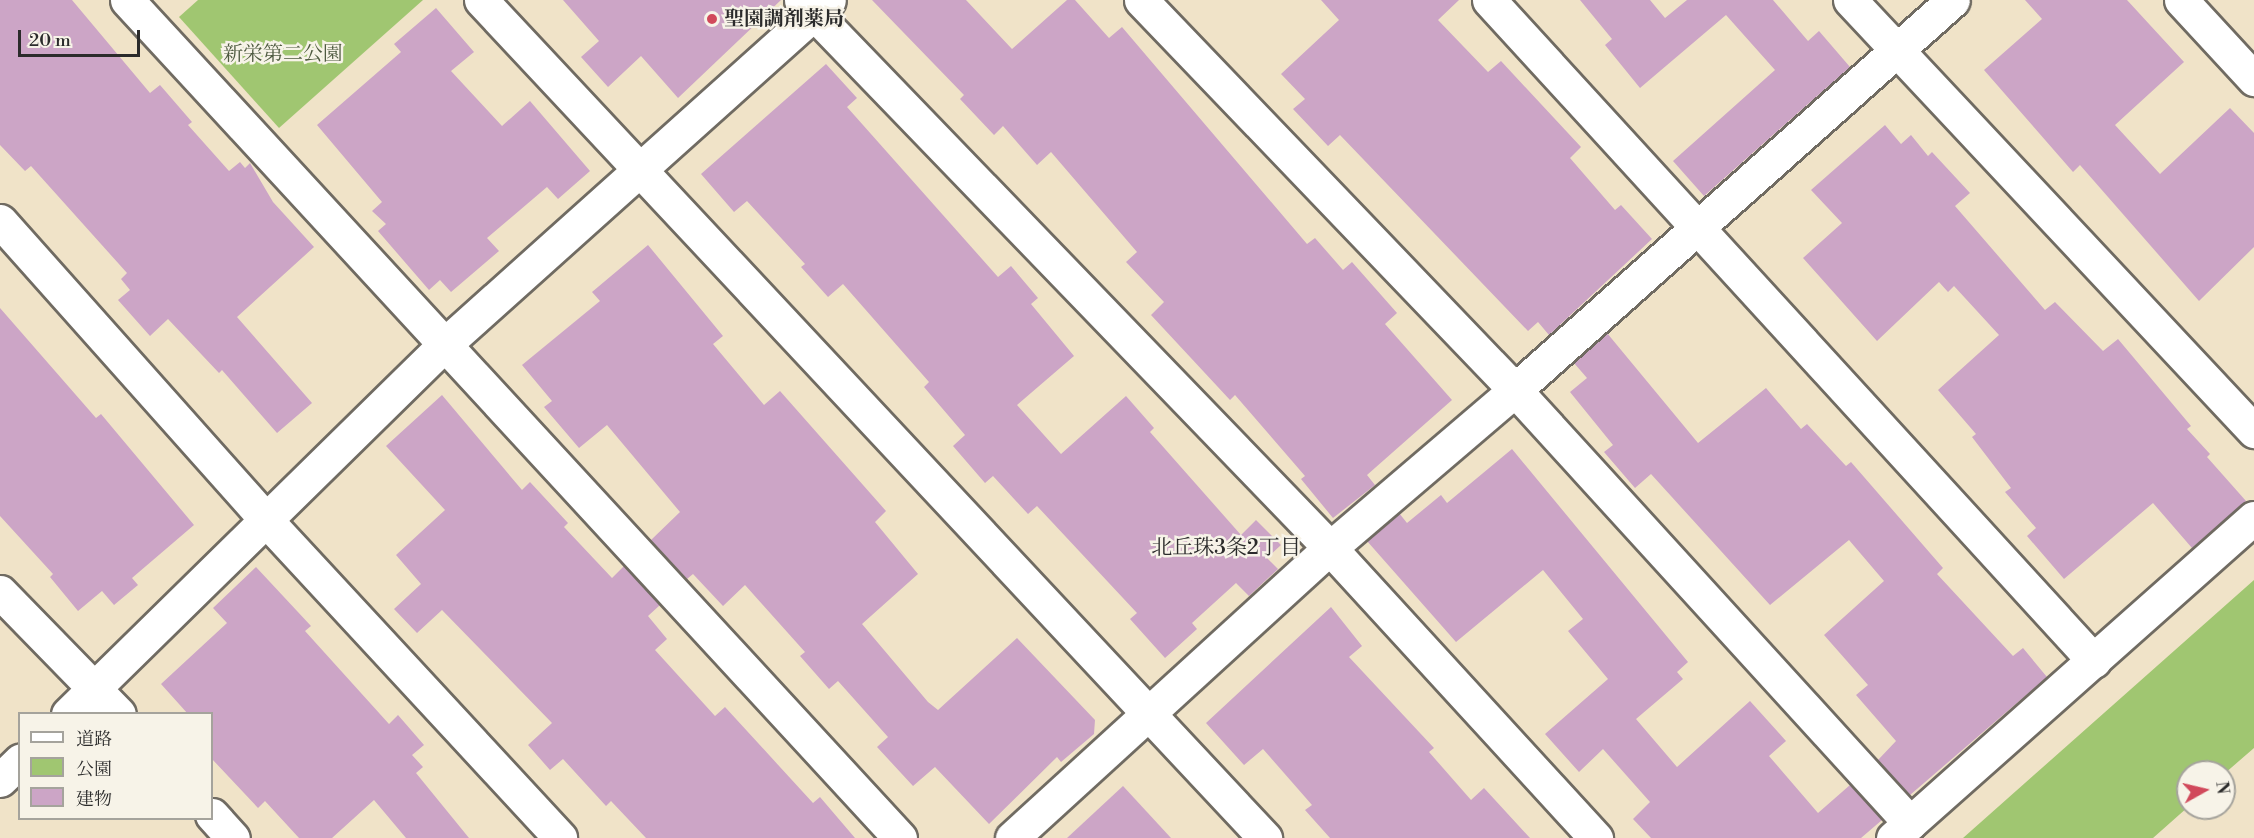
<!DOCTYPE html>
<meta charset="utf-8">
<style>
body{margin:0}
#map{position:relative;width:2254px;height:838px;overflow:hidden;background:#f0e3c8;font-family:"Libre Bodoni","Noto Serif JP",serif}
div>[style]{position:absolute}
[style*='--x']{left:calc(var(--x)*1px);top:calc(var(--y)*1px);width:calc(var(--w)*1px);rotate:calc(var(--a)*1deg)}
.green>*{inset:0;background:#a0c671}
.building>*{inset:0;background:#cca5c6}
.roads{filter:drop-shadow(2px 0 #706b62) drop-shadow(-2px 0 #706b62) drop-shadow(0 2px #706b62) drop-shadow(0 -2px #706b62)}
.minor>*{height:33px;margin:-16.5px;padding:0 16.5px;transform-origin:16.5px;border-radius:16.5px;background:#fff}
.dots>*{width:16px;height:16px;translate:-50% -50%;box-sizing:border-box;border:3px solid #f7f3e8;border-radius:50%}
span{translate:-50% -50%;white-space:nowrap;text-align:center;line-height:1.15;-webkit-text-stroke:5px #f7f3e8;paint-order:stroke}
.poi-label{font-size:20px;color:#2b2b2b;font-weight:700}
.left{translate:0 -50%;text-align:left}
.park-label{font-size:20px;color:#4e5a40}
.neighbourhood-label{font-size:21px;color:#2b2b2b}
.legend{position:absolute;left:18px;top:712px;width:195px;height:108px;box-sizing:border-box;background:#f7f3e8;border:2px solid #a5a39c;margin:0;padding:8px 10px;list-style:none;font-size:18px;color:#2b2b2b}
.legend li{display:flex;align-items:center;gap:12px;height:30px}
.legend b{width:30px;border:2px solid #a5a39c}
.north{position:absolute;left:2176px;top:760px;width:60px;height:60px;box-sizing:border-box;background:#f7f3e8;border:2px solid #a5a39c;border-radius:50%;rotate:82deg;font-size:16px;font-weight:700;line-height:24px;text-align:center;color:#2b2b2b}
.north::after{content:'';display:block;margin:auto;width:21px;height:27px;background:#d1495b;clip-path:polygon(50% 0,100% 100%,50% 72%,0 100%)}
.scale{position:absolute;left:18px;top:30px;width:122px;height:27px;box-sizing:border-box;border:3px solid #2b2b2b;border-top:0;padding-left:8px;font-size:18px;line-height:21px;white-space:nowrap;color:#2b2b2b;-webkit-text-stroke:4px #f7f3e8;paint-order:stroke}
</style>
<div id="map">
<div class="green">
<div style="clip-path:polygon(198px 0,423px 0,279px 128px,179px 17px)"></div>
<div style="clip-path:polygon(2254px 580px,2254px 748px,2224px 774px,2188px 772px,2188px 807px,2153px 838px,1963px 838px)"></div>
</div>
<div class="building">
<div style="clip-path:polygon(0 0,72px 0,150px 93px,160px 85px,192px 122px,188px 125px,229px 171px,240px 162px,245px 168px,250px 163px,273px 202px,314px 247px,237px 317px,312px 403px,277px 433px,222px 370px,219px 373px,168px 319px,150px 336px,118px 300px,130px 290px,121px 279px,127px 273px,31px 166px,25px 171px,0 145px)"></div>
<div style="clip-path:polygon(563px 0,781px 0,678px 98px,641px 56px,608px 87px,581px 57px,599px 41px)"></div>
<div style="clip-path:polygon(872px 0,966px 0,1012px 49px,1067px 0,1075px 0,1109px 38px,1122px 27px,1307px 244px,1315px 238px,1343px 270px,1352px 262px,1397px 313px,1385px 324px,1452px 400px,1367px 475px,1375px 485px,1333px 518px,1301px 479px,1305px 476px,1235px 395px,1230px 400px,1151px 315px,1164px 302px,1126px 262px,1137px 252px,1051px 152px,1037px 165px,1003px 126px,994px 135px,960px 99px,964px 95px)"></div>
<div style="clip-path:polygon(1321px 0,1459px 0,1438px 20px,1488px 72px,1501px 61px,1581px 147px,1570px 158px,1615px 210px,1621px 205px,1652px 239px,1549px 335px,1538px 322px,1528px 331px,1340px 135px,1328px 146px,1293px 109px,1305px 99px,1281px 74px,1339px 20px)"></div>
<div style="clip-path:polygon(1580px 0,1650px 0,1665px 18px,1687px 0,1773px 0,1808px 41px,1819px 31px,1850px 67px,1704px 196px,1673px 161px,1775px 70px,1726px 15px,1640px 88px,1605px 45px,1612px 39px)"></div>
<div style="clip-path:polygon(2025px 0,2127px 0,2184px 62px,2115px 125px,2160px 174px,2230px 108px,2254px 133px,2254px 247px,2199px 301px,2080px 165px,2073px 172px,1984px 70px,2042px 19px)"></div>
<div style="clip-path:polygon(436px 8px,474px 52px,451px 71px,502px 126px,530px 101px,590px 171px,558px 199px,547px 187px,487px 238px,499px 251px,451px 292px,440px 280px,429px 290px,378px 231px,386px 224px,372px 211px,382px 202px,317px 125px,401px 52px,394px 44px)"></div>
<div style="clip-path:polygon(826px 64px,857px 98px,847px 107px,998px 277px,1011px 266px,1038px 298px,1031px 304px,1074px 356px,1017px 405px,1061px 454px,1126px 396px,1154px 428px,1150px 432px,1241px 535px,1256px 520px,1281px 545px,1267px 558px,1278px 569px,1249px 596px,1236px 583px,1192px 623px,1197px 629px,1165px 658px,1130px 619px,1137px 613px,1037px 506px,1028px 514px,993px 476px,985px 483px,953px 446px,965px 435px,924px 387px,929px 382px,843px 284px,828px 297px,801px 267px,805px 264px,747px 201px,734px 212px,701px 174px)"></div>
<div style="clip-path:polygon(1885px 125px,1901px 144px,1911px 135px,1928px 156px,1932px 152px,1970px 193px,1955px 206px,2045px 310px,2055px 302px,2103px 351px,2118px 339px,2191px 426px,2187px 429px,2210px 454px,2207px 457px,2246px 501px,2192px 548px,2153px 503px,2064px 579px,2027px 536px,2036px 528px,2005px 492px,2011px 488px,1972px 437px,1976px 434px,1938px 390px,1999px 335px,1954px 286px,1948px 292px,1939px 282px,1877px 341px,1803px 258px,1842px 223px,1811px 190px)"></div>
<div style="clip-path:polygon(648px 245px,723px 336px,713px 344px,764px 405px,780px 391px,886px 511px,875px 522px,918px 574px,862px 624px,928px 702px,938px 710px,1017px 638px,1095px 720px,1094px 734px,1061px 762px,1057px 757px,989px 824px,935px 767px,913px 786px,877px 747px,888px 737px,838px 681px,829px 689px,800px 656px,805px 652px,745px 585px,723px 606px,693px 574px,687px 579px,651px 540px,680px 512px,607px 425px,579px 448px,544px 407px,552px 401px,522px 365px,600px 301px,592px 292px)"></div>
<div style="clip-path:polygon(0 308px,96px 418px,101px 414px,194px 525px,132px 578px,138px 585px,114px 605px,102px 591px,78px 611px,50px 577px,53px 574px,0 516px)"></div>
<div style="clip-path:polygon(1607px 333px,1698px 443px,1766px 388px,1801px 429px,1807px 424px,1846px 466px,1851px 462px,1943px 568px,1937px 574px,2013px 656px,2023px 648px,2047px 677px,1910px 795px,1878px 760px,1896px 741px,1856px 695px,1868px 685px,1824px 635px,1884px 581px,1849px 540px,1770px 605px,1651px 474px,1635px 488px,1604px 452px,1613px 445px,1570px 392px,1587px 378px,1574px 363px)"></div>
<div style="clip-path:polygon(442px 395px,522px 490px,530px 482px,568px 523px,564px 527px,612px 578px,624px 566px,660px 605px,648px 616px,667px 639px,655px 650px,715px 716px,725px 707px,813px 803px,820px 797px,855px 838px,646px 838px,611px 801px,606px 806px,563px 759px,550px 770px,528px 745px,552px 723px,442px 610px,417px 633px,394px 609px,421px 584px,396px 555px,445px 510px,386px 446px)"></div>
<div style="clip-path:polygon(1512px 449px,1688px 662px,1677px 672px,1683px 679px,1636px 719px,1677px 767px,1750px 701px,1786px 741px,1769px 756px,1818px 813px,1850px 785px,1882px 820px,1861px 838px,1651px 838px,1633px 819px,1650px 802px,1603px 749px,1579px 772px,1545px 734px,1608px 679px,1568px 631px,1583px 619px,1543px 570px,1456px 642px,1367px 541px,1399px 513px,1407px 523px,1441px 495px,1447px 503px)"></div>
<div style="clip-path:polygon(256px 567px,311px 626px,305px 631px,389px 724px,398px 715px,424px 745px,412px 755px,423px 767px,416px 773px,469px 838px,406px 838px,374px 800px,332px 838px,299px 838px,265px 801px,258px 808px,212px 759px,212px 714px,188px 714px,161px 684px,227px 623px,213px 608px)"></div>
<div style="clip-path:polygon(1331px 607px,1362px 646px,1349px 657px,1434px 748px,1429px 752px,1471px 800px,1484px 788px,1530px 838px,1330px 838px,1305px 810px,1312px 805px,1263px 749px,1244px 765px,1206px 723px)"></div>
<div style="clip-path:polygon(1123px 786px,1171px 838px,1067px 838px)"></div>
</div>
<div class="roads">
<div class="minor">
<div style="--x:127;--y:0;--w:1140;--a:47.31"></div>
<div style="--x:481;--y:0;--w:1148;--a:46.91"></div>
<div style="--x:801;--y:0;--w:762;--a:46.01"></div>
<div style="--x:1330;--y:548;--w:394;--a:47.5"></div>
<div style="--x:1141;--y:0;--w:540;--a:46.2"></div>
<div style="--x:1515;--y:390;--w:586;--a:47.63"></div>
<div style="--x:1489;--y:0;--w:896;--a:47.53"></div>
<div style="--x:1850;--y:0;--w:591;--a:46.85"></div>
<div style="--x:2181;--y:0;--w:108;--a:47.3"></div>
<div style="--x:0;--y:221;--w:400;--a:48.3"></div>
<div style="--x:266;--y:520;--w:433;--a:47.2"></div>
<div style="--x:0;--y:592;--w:170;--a:45.7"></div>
<div style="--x:68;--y:714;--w:525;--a:-44.46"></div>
<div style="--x:443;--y:346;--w:518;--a:-41.87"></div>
<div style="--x:0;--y:780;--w:28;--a:-44"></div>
<div style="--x:212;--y:815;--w:31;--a:48"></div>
<div style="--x:1012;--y:838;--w:430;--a:-42.4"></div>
<div style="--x:1330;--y:548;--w:243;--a:-40.5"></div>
<div style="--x:1515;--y:390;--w:586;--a:-41.68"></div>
<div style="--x:1893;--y:838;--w:482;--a:-41.6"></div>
</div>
</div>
<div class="dots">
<div style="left:712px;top:19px;background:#d1495b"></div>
</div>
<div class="poi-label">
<span class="left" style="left:724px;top:19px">聖園調剤薬局</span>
</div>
<div class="park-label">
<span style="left:283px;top:54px">新栄第二公園</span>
</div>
<div class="neighbourhood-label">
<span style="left:1226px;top:548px">北丘珠3条2丁目</span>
</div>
<ul class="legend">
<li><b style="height:8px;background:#fff"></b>道路</li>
<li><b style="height:16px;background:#a0c671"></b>公園</li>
<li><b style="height:16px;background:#cca5c6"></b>建物</li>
</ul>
<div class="north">N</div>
<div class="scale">20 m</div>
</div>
